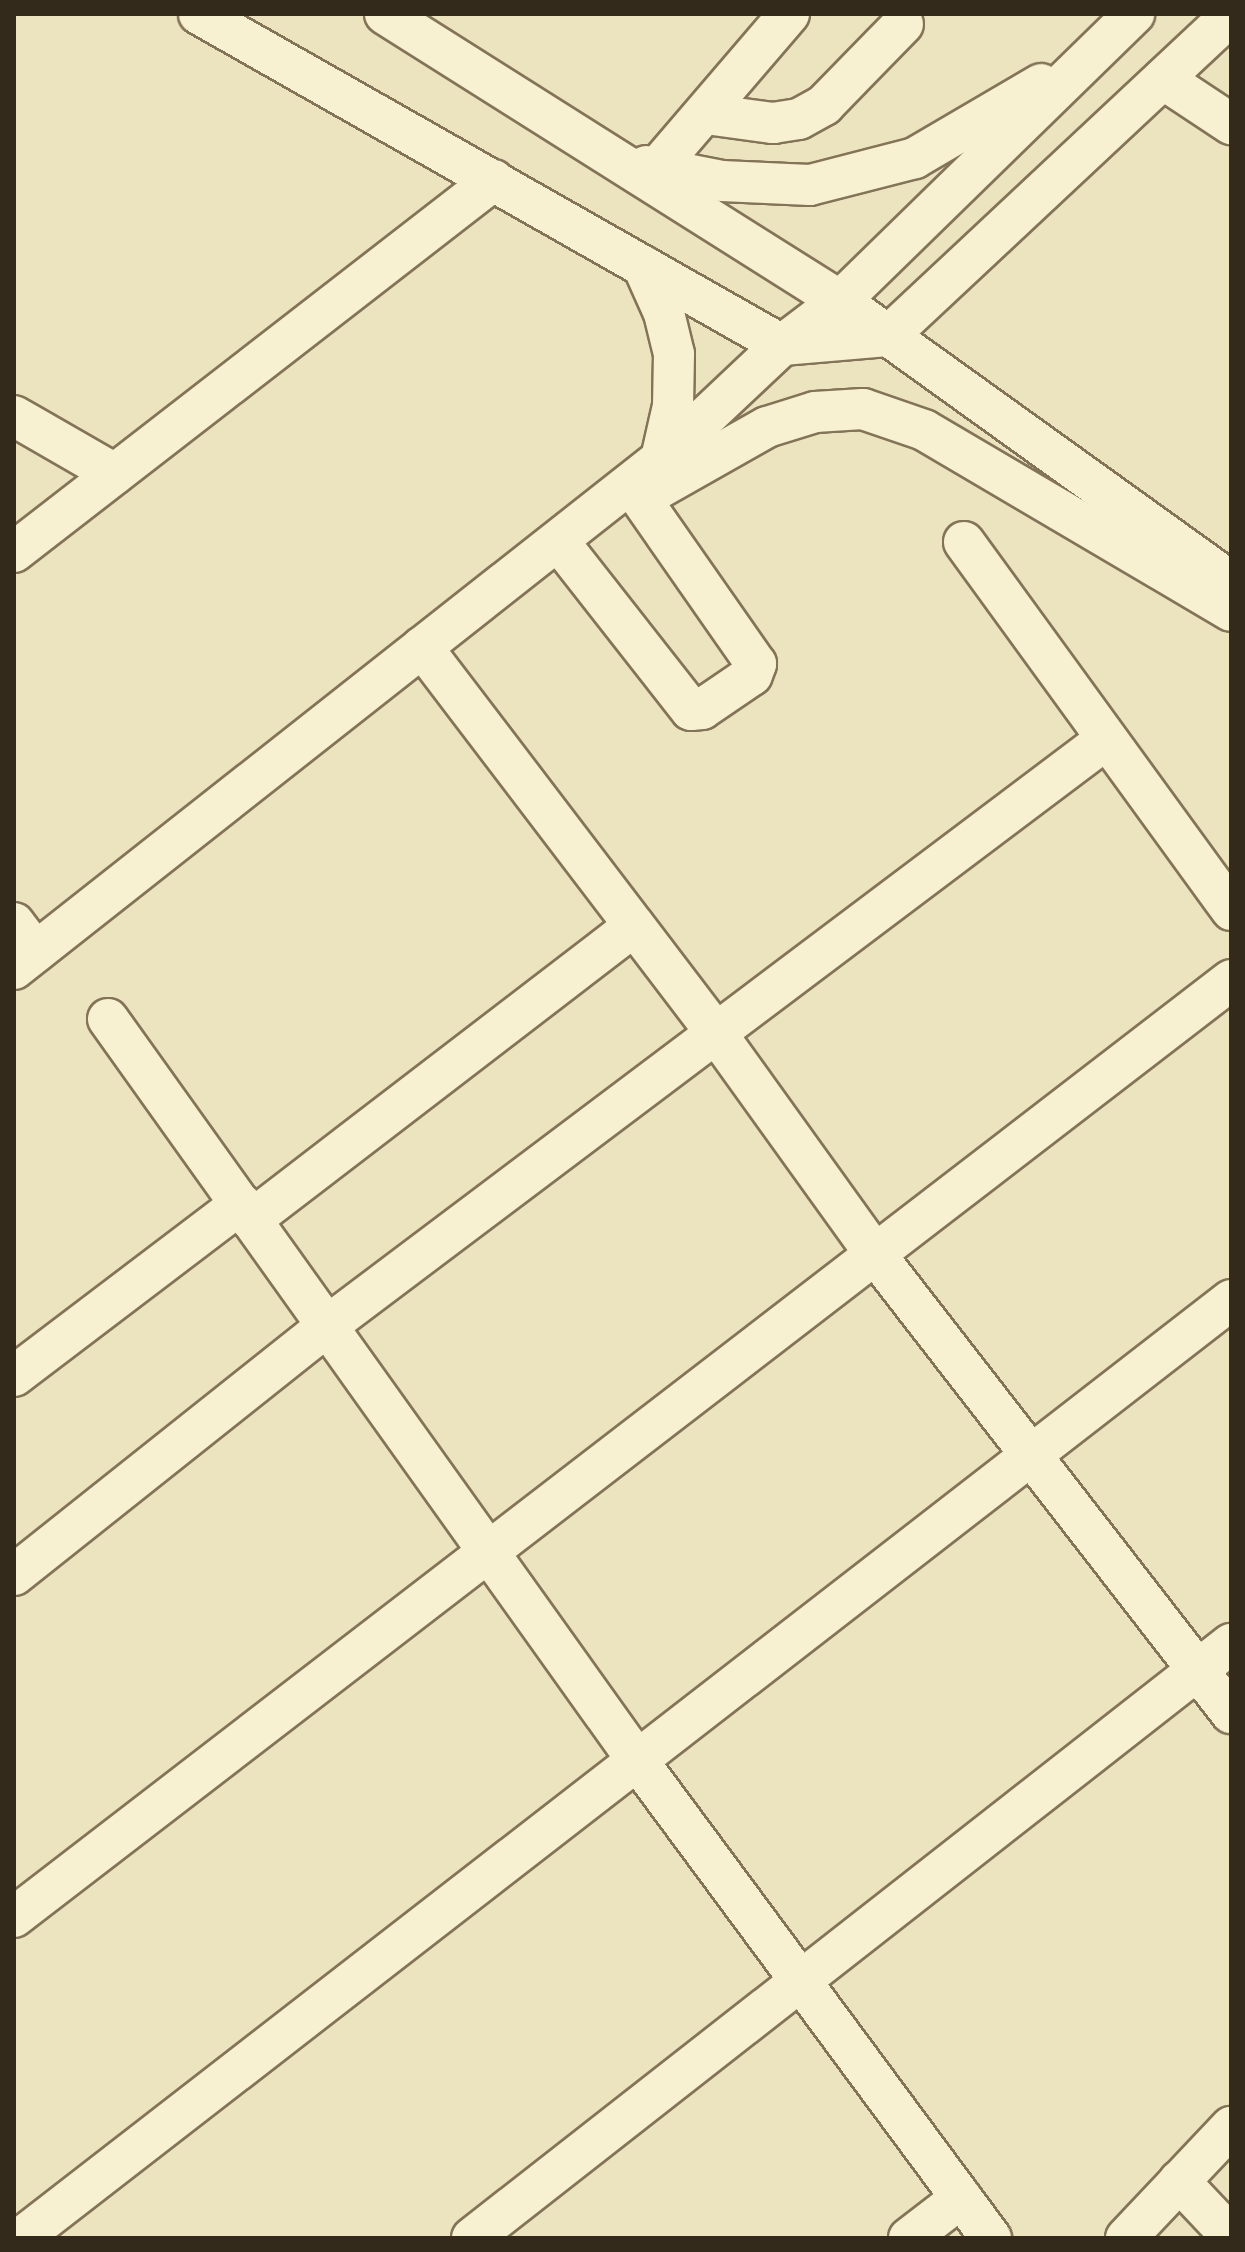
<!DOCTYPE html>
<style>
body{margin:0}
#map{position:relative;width:1245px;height:2252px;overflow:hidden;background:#ece3bf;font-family:"Source Serif 4",serif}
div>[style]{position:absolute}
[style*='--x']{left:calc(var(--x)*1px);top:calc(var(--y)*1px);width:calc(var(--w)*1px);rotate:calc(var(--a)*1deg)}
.roads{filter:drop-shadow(2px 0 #837458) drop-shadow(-2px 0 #837458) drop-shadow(0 2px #837458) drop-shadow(0 -2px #837458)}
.minor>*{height:40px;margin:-20px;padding:0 20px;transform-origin:20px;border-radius:20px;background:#f7f0d1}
span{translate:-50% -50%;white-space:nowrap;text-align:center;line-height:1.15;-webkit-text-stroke:6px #f3edce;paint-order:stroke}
.frame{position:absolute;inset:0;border:16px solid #332a1c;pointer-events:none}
</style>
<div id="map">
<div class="roads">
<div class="minor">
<div style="--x:199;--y:14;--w:670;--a:29.59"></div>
<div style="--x:782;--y:345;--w:106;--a:-4.9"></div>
<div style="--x:888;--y:336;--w:470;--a:-43.1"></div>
<div style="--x:385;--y:14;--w:538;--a:32.24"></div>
<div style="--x:840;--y:301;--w:481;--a:35.7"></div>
<div style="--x:1163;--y:79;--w:82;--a:33.5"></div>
<div style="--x:706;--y:114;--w:68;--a:7.7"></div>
<div style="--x:773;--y:123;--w:26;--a:-9"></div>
<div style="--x:799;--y:119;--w:29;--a:-29"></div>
<div style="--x:824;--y:105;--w:113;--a:-45.7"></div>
<div style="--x:646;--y:166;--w:77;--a:11.2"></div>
<div style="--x:722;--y:181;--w:88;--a:2.6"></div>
<div style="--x:810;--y:185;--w:108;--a:-14.4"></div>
<div style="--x:915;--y:158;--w:146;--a:-30.4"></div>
<div style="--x:657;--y:168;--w:203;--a:-49.4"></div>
<div style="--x:643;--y:266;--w:51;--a:65.9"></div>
<div style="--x:664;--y:313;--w:42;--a:76.3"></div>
<div style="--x:674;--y:354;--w:52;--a:91.1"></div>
<div style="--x:673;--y:406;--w:54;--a:102.8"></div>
<div style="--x:14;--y:416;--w:116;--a:29.9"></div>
<div style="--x:652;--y:492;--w:132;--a:-29.5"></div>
<div style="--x:767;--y:427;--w:50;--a:-17.4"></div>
<div style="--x:815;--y:412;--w:48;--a:-3.6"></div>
<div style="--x:863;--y:409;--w:65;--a:19"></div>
<div style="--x:924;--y:430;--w:356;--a:30.5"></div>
<div style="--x:964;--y:542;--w:455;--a:54"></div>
<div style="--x:563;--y:547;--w:207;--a:51.9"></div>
<div style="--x:691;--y:710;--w:11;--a:-5"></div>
<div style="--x:702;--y:709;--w:60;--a:-34.2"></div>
<div style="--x:752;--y:675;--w:12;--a:-70"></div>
<div style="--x:756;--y:664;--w:201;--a:-124.9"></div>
<div style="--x:14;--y:552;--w:607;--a:-37.78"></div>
<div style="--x:422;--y:647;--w:485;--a:52.7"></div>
<div style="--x:716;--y:1033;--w:272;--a:54.3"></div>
<div style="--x:875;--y:1254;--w:581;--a:52.2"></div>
<div style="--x:14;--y:923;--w:36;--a:53"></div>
<div style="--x:14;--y:969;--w:824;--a:-38.25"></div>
<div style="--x:661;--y:459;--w:166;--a:-43.3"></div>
<div style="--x:782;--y:345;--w:73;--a:-37.2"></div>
<div style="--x:840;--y:301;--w:411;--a:-44.3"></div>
<div style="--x:108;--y:1019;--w:910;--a:54.48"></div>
<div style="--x:637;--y:1760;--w:595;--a:53.48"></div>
<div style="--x:251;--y:1220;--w:483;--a:-37.5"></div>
<div style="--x:14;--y:1376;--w:285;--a:-37.2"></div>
<div style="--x:14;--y:1575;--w:400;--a:-38.5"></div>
<div style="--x:327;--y:1326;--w:973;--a:-36.98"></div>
<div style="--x:14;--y:1917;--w:1536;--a:-37.59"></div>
<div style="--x:1179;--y:2181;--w:76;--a:46.6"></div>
<div style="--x:21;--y:2238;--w:1531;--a:-37.78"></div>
<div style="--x:472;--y:2238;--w:964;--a:-38.05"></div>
<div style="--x:909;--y:2238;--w:66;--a:-37.6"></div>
<div style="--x:1126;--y:2238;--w:153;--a:-46.6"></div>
</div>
</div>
<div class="frame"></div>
</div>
